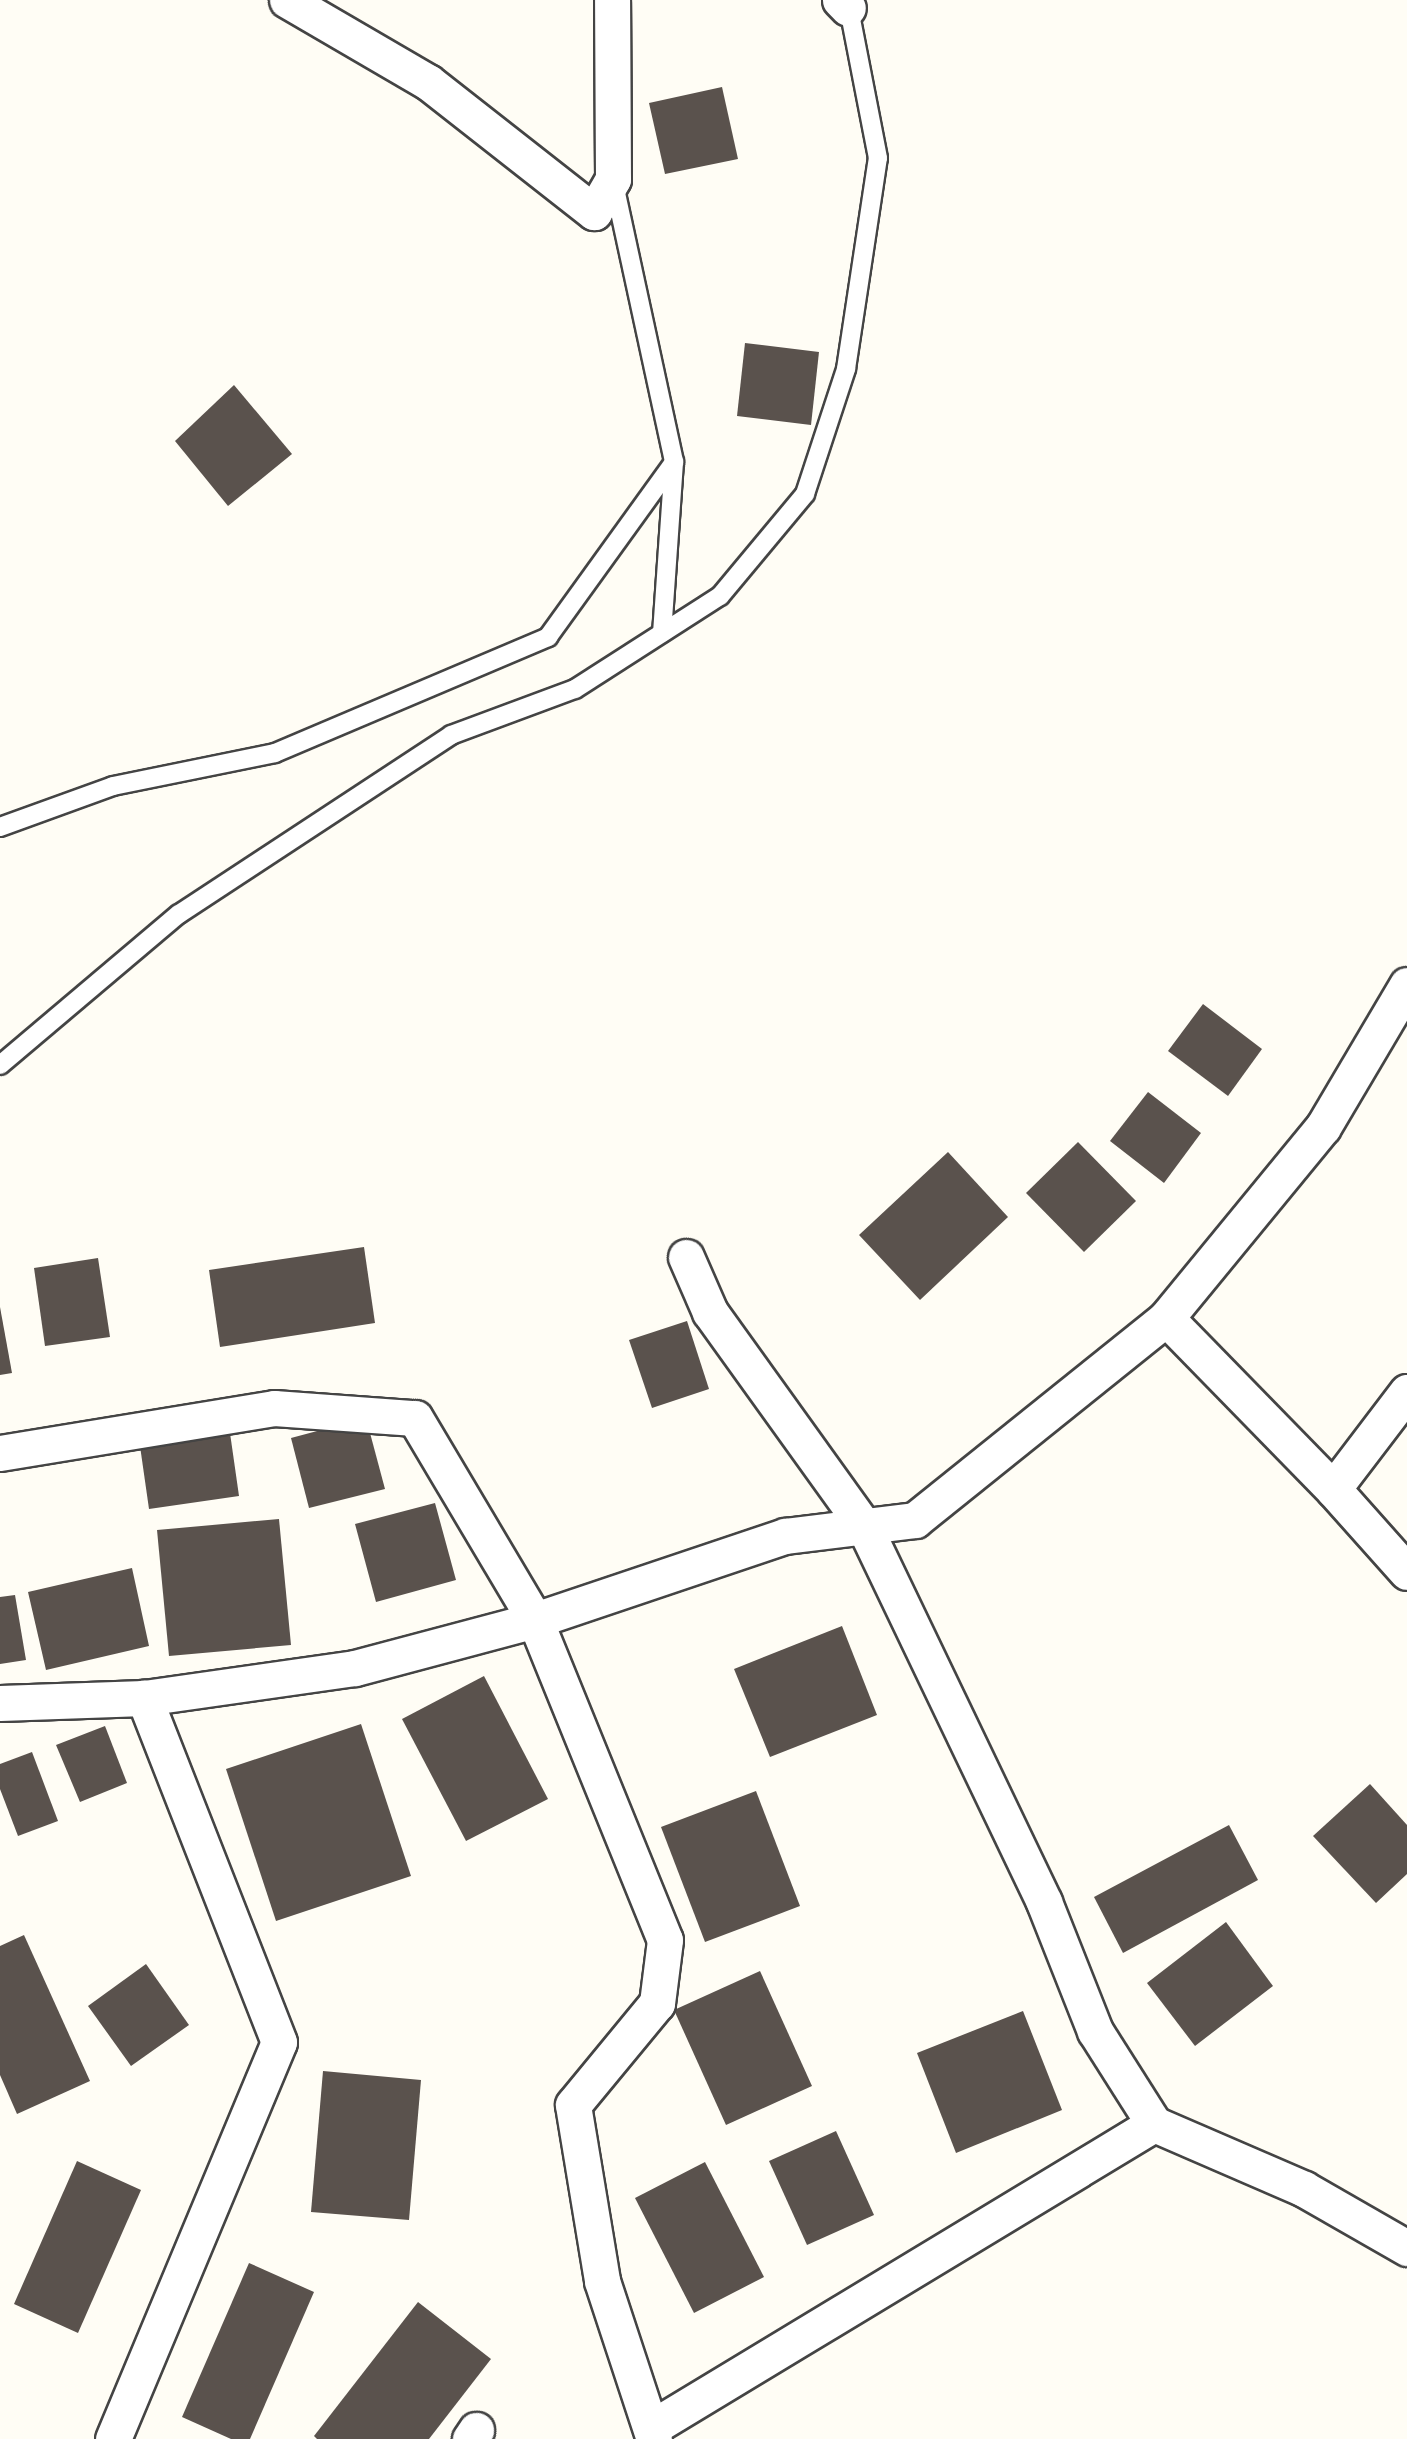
<!DOCTYPE html>
<style>
body{margin:0}
#map{position:relative;width:1407px;height:2439px;overflow:hidden;background:#fffdf5;font-family:"Zilla Slab",serif}
div>[style]{position:absolute}
[style*='--x']{left:calc(var(--x)*1px);top:calc(var(--y)*1px);width:calc(var(--w)*1px);rotate:calc(var(--a)*1deg)}
.building>*{inset:0;background:#5a524d}
.roads{filter:drop-shadow(2px 0 #444) drop-shadow(-2px 0 #444) drop-shadow(0 2px #444) drop-shadow(0 -2px #444)}
.lane>*{height:18px;margin:-9px;padding:0 9px;transform-origin:9px;border-radius:9px;background:#fff}
.street>*{height:35px;margin:-17.5px;padding:0 17.5px;transform-origin:17.5px;border-radius:17.5px;background:#fff}
span{translate:-50% -50%;white-space:nowrap;text-align:center;line-height:1.15;-webkit-text-stroke:10px #fff;paint-order:stroke}
</style>
<div id="map">
<div class="building">
<div style="clip-path:polygon(722px 87px,738px 159px,665px 174px,649px 103px)"></div>
<div style="clip-path:polygon(745px 343px,819px 352px,811px 425px,737px 416px)"></div>
<div style="clip-path:polygon(234px 385px,292px 454px,228px 506px,175px 441px)"></div>
<div style="clip-path:polygon(1203px 1004px,1262px 1049px,1228px 1096px,1168px 1051px)"></div>
<div style="clip-path:polygon(1148px 1092px,1201px 1133px,1164px 1183px,1110px 1141px)"></div>
<div style="clip-path:polygon(1078px 1142px,1136px 1201px,1084px 1252px,1026px 1193px)"></div>
<div style="clip-path:polygon(948px 1152px,1008px 1217px,920px 1300px,859px 1235px)"></div>
<div style="clip-path:polygon(364px 1247px,375px 1323px,220px 1347px,209px 1270px)"></div>
<div style="clip-path:polygon(98px 1258px,110px 1337px,45px 1346px,34px 1268px)"></div>
<div style="clip-path:polygon(0 1307px,12px 1373px,0 1375px)"></div>
<div style="clip-path:polygon(687px 1321px,709px 1389px,652px 1408px,629px 1340px)"></div>
<div style="clip-path:polygon(366px 1418px,385px 1489px,309px 1508px,291px 1438px)"></div>
<div style="clip-path:polygon(230px 1433px,239px 1496px,149px 1509px,140px 1446px)"></div>
<div style="clip-path:polygon(435px 1503px,456px 1580px,376px 1602px,355px 1524px)"></div>
<div style="clip-path:polygon(279px 1519px,291px 1645px,169px 1656px,157px 1530px)"></div>
<div style="clip-path:polygon(132px 1568px,149px 1646px,46px 1670px,28px 1592px)"></div>
<div style="clip-path:polygon(15px 1595px,26px 1660px,0 1664px,0 1597px)"></div>
<div style="clip-path:polygon(842px 1626px,877px 1715px,770px 1757px,734px 1669px)"></div>
<div style="clip-path:polygon(484px 1676px,548px 1799px,466px 1841px,402px 1719px)"></div>
<div style="clip-path:polygon(361px 1724px,411px 1876px,276px 1921px,226px 1769px)"></div>
<div style="clip-path:polygon(105px 1726px,127px 1783px,80px 1802px,56px 1745px)"></div>
<div style="clip-path:polygon(32px 1752px,58px 1821px,18px 1836px,0 1789px,0 1764px)"></div>
<div style="clip-path:polygon(1370px 1784px,1407px 1825px,1407px 1874px,1376px 1903px,1313px 1836px)"></div>
<div style="clip-path:polygon(756px 1791px,800px 1906px,705px 1942px,661px 1827px)"></div>
<div style="clip-path:polygon(1229px 1825px,1258px 1880px,1123px 1953px,1094px 1897px)"></div>
<div style="clip-path:polygon(1226px 1922px,1273px 1986px,1195px 2046px,1147px 1983px)"></div>
<div style="clip-path:polygon(24px 1935px,90px 2081px,17px 2114px,0 2075px,0 1946px)"></div>
<div style="clip-path:polygon(146px 1964px,189px 2025px,131px 2066px,88px 2006px)"></div>
<div style="clip-path:polygon(760px 1971px,812px 2086px,726px 2125px,674px 2010px)"></div>
<div style="clip-path:polygon(1023px 2011px,1062px 2110px,956px 2153px,917px 2053px)"></div>
<div style="clip-path:polygon(323px 2071px,421px 2080px,409px 2220px,311px 2212px)"></div>
<div style="clip-path:polygon(836px 2131px,874px 2215px,807px 2245px,769px 2161px)"></div>
<div style="clip-path:polygon(77px 2161px,141px 2190px,78px 2333px,14px 2304px)"></div>
<div style="clip-path:polygon(705px 2162px,764px 2277px,694px 2313px,635px 2198px)"></div>
<div style="clip-path:polygon(249px 2263px,314px 2292px,250px 2439px,231px 2439px,182px 2417px)"></div>
<div style="clip-path:polygon(418px 2302px,491px 2359px,429px 2439px,317px 2439px,314px 2436px)"></div>
</div>
<div class="roads">
<div class="lane">
<div style="--x:614;--y:184;--w:284;--a:77.8"></div>
<div style="--x:674;--y:462;--w:171;--a:94"></div>
<div style="--x:0;--y:827;--w:120;--a:-19.9"></div>
<div style="--x:113;--y:786;--w:165;--a:-11.5"></div>
<div style="--x:275;--y:753;--w:297;--a:-23"></div>
<div style="--x:548;--y:637;--w:216;--a:-54.2"></div>
<div style="--x:0;--y:1065;--w:234;--a:-40.2"></div>
<div style="--x:179;--y:914;--w:326;--a:-33.3"></div>
<div style="--x:451;--y:735;--w:132;--a:-20.4"></div>
<div style="--x:575;--y:689;--w:172;--a:-32.7"></div>
<div style="--x:720;--y:596;--w:133;--a:-50.2"></div>
<div style="--x:805;--y:494;--w:132;--a:-71.8"></div>
<div style="--x:846;--y:369;--w:213;--a:-81.4"></div>
<div style="--x:878;--y:158;--w:158;--a:-101"></div>
</div>
<div class="street">
<div style="--x:287;--y:0;--w:163;--a:30.2"></div>
<div style="--x:428;--y:82;--w:211;--a:38.1"></div>
<div style="--x:594;--y:212;--w:38;--a:-60"></div>
<div style="--x:613;--y:179;--w:179;--a:-90.3"></div>
<div style="--x:840;--y:0;--w:11;--a:45"></div>
<div style="--x:686;--y:1257;--w:60;--a:66.4"></div>
<div style="--x:710;--y:1312;--w:264;--a:54.3"></div>
<div style="--x:864;--y:1526;--w:417;--a:64.4"></div>
<div style="--x:1044;--y:1902;--w:139;--a:68.4"></div>
<div style="--x:1095;--y:2031;--w:110;--a:57.6"></div>
<div style="--x:1154;--y:2124;--w:163;--a:23.4"></div>
<div style="--x:1304;--y:2189;--w:119;--a:29.8"></div>
<div style="--x:1166;--y:1318;--w:239;--a:45.7"></div>
<div style="--x:1333;--y:1489;--w:111;--a:48.3"></div>
<div style="--x:0;--y:1453;--w:278;--a:-9.3"></div>
<div style="--x:274;--y:1408;--w:141;--a:4.1"></div>
<div style="--x:415;--y:1418;--w:235;--a:59.3"></div>
<div style="--x:535;--y:1620;--w:345;--a:67.9"></div>
<div style="--x:665;--y:1940;--w:64;--a:97.2"></div>
<div style="--x:657;--y:2003;--w:132;--a:129.5"></div>
<div style="--x:573;--y:2105;--w:178;--a:80.6"></div>
<div style="--x:602;--y:2281;--w:166;--a:71.8"></div>
<div style="--x:1333;--y:1489;--w:122;--a:-52.7"></div>
<div style="--x:0;--y:1703;--w:144;--a:-2"></div>
<div style="--x:144;--y:1698;--w:213;--a:-8.1"></div>
<div style="--x:355;--y:1668;--w:186;--a:-14.9"></div>
<div style="--x:535;--y:1620;--w:264;--a:-18.6"></div>
<div style="--x:785;--y:1536;--w:131;--a:-7"></div>
<div style="--x:915;--y:1520;--w:322;--a:-38.8"></div>
<div style="--x:1166;--y:1318;--w:247;--a:-50.6"></div>
<div style="--x:1323;--y:1127;--w:165;--a:-59.4"></div>
<div style="--x:651;--y:2428;--w:588;--a:-31.15"></div>
<div style="--x:113;--y:2439;--w:430;--a:-67.3"></div>
<div style="--x:279;--y:2042;--w:370;--a:-111.4"></div>
<div style="--x:470;--y:2439;--w:11;--a:-56"></div>
</div>
</div>
</div>
